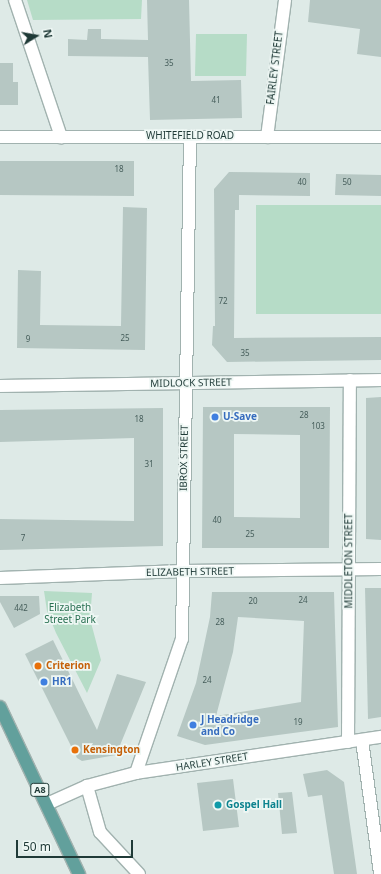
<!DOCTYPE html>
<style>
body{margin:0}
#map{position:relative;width:381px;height:874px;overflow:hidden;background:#deeae7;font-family:"Noto Sans",sans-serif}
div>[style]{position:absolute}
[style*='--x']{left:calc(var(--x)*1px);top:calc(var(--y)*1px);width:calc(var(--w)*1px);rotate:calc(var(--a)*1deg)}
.green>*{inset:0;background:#b6dcc7}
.building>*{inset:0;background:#b6c7c3}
.roads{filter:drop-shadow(1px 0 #a1b2af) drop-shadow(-1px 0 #a1b2af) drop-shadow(0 1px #a1b2af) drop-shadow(0 -1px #a1b2af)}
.pedestrian>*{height:12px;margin:-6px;padding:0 6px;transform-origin:6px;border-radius:6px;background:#fff}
.minor>*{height:12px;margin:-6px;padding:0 6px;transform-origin:6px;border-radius:6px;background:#fff}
.primary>*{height:12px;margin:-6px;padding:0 6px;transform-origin:6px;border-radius:6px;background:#62a09c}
.dots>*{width:11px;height:11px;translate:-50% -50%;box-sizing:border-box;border:2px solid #eef7f4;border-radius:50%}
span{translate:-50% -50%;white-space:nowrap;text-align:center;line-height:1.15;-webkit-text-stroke:3.5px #eef7f4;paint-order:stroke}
.number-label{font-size:8px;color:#455d5a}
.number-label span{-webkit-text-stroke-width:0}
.shield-label span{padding:1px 3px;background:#eef7f4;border:1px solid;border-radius:3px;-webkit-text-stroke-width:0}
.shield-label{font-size:9px;color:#1f3a37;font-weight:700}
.street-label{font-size:10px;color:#1f3a37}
.shop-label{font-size:10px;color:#366cbe;font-weight:700}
.left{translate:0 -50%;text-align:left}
.park-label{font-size:10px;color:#297052}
.food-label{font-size:10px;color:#c56008;font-weight:700}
.culture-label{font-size:10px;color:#0d838f;font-weight:700}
.north{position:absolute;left:16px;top:16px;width:40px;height:40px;-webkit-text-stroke:3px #eef7f4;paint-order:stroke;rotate:79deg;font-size:11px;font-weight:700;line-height:16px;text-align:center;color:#1f3a37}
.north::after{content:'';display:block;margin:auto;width:14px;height:18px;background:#1f3a37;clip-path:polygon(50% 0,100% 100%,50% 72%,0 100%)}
.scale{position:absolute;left:16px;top:840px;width:117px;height:18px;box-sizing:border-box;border:2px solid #1f3a37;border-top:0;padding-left:5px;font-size:12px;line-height:14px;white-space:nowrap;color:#1f3a37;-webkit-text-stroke:3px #eef7f4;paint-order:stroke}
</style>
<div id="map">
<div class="green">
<div style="clip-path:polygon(27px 0,142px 0,141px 19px,33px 20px)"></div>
<div style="clip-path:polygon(196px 34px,247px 34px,246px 76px,195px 76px)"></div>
<div style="clip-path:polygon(256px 205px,381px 205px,381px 314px,256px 314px)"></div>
<div style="clip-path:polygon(44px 591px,92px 593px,90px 619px,101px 660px,87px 693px,56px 633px,47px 611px)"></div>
</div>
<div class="building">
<div style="clip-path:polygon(147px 0,189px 0,191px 81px,241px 80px,242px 118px,150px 120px,148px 57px,68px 56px,68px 39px,87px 40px,88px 29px,101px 29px,101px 39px,148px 40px)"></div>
<div style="clip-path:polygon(310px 0,381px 0,381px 57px,357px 54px,360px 29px,308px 22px)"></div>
<div style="clip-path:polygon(0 63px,13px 63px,13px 82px,18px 82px,18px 105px,0 105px)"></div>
<div style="clip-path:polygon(0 161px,134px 161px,134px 196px,0 195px)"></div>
<div style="clip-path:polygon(229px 172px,310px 173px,310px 196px,239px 195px,239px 210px,235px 210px,234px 338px,381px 337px,381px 360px,227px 362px,212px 345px,213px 326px,215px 326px,214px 189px)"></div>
<div style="clip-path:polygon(336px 174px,381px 175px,381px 196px,335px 195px)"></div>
<div style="clip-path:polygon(123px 207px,147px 208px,145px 350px,17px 348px,18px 270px,41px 271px,40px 325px,121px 326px)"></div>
<div style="clip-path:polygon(381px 397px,381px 540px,366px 539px,366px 398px)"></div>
<div style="clip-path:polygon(evenodd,203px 407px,330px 407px,329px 548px,202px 548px,203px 407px,234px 434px,300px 435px,300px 518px,234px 517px,234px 434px)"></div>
<div style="clip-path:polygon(163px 408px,163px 546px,0 550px,0 519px,134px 521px,134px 438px,0 442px,0 410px)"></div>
<div style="clip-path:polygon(365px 588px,381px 588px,381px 717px,368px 719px)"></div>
<div style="clip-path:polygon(evenodd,212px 592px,334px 592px,338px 727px,205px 745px,177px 736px,196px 683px,210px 617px,212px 592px,238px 617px,304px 621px,301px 702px,216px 716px,233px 652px,238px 617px)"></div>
<div style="clip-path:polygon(0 596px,39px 596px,40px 614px,14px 628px,0 602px)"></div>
<div style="clip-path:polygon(53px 640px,97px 730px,117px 674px,146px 682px,116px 755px,82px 761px,77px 758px,25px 654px)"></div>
<div style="clip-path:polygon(327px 770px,344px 782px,357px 874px,334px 874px,322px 795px,308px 797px,303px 774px)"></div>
<div style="clip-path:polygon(233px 779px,239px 827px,203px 831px,197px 783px)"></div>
<div style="clip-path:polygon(292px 792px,297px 833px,282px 834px,278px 793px)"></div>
</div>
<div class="roads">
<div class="pedestrian">
<div style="--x:47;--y:804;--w:44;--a:-24.2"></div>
</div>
<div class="minor">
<div style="--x:15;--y:0;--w:145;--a:71.4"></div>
<div style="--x:0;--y:137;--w:381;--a:0"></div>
<div style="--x:267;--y:137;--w:138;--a:-82.5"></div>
<div style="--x:0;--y:386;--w:381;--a:-0.9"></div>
<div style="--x:0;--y:578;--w:182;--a:-2.2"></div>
<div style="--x:182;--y:571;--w:199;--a:-0.6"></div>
<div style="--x:362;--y:740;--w:135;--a:82.3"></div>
<div style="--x:348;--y:742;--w:362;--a:-89.7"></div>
<div style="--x:136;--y:773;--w:142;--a:-71.1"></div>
<div style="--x:182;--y:639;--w:503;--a:-89.09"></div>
<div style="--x:139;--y:874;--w:57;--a:-132.9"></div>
<div style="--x:100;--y:832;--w:48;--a:-105.8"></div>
<div style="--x:87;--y:786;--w:51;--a:-14.9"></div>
<div style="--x:136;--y:773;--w:248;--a:-8.4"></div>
</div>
<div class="primary">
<div style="--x:0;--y:707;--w:185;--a:64.7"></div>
</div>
</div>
<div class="dots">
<div style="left:215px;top:417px;background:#3f7fe0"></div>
<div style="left:38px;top:666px;background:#e8710a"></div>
<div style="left:44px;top:682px;background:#3f7fe0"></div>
<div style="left:193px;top:725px;background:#3f7fe0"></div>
<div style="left:75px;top:750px;background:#e8710a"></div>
<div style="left:218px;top:805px;background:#0f9aa8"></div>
</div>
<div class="number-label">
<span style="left:169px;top:63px">35</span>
<span style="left:216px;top:100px">41</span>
<span style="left:119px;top:169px">18</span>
<span style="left:302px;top:182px">40</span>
<span style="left:347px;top:182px">50</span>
<span style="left:223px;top:301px">72</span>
<span style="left:125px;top:338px">25</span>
<span style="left:28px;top:339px">9</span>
<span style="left:245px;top:353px">35</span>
<span style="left:304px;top:415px">28</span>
<span style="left:139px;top:419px">18</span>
<span style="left:318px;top:426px">103</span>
<span style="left:149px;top:464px">31</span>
<span style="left:217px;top:520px">40</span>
<span style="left:250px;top:534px">25</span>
<span style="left:23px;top:538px">7</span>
<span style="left:303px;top:600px">24</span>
<span style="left:253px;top:601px">20</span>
<span style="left:21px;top:608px">442</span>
<span style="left:220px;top:622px">28</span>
<span style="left:207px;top:680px">24</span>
<span style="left:298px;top:722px">19</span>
</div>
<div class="shield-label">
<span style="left:40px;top:790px">A8</span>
</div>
<div class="street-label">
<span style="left:275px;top:68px;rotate:-83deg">FAIRLEY STREET</span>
<span style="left:190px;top:136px">WHITEFIELD ROAD</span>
<span style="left:191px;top:383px;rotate:-1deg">MIDLOCK STREET</span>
<span style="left:184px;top:458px;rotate:-89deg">IBROX STREET</span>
<span style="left:349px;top:561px;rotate:-90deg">MIDDLETON STREET</span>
<span style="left:190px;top:572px;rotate:-1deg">ELIZABETH STREET</span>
<span style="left:212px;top:762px;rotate:-9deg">HARLEY STREET</span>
</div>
<div class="shop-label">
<span class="left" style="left:223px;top:417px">U-Save</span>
<span class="left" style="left:52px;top:682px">HR1</span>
<span class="left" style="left:201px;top:725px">J Headridge<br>and Co</span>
</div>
<div class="park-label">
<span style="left:70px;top:613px">Elizabeth<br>Street Park</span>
</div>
<div class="food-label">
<span class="left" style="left:46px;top:666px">Criterion</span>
<span class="left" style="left:83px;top:750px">Kensington</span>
</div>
<div class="culture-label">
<span class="left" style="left:226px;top:805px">Gospel Hall</span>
</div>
<div class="north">N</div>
<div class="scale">50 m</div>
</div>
